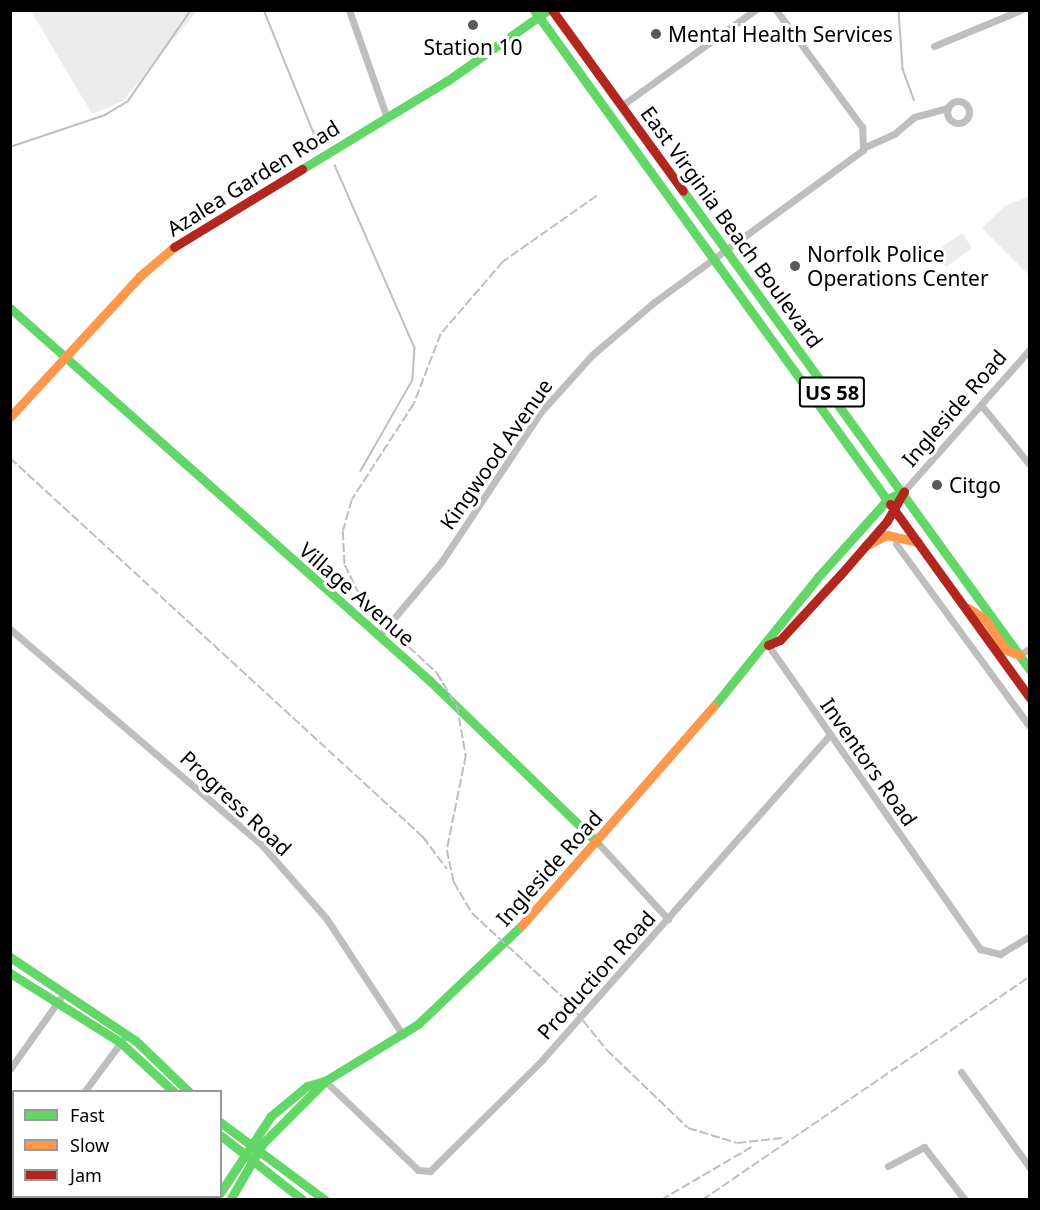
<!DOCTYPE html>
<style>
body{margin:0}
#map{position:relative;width:1040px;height:1210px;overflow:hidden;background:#fff;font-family:"Noto Sans",sans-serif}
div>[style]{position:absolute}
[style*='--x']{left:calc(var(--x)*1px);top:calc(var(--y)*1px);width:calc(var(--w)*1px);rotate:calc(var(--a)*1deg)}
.green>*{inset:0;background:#ececec}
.stream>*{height:1.5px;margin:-0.75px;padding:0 0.75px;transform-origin:0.75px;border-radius:0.75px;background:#bfbfbf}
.street>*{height:7px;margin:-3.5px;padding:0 3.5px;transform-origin:3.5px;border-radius:3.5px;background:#bebebe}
.street>.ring{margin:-3.5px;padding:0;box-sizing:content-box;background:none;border:7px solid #bebebe;border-radius:50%}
.fast>*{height:9px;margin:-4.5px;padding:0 4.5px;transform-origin:4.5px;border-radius:4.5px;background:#63d668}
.slow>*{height:9px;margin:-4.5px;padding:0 4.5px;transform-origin:4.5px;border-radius:4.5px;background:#ff974d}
.jam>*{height:9px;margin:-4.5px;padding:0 4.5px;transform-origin:4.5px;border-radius:4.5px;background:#b3261e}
.rail>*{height:1.5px;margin-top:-0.75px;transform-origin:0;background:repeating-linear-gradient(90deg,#bebebe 0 9px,transparent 0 12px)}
.dots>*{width:16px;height:16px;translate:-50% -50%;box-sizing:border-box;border:3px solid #fff;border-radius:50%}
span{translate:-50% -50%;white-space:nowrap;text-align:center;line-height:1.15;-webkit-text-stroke:6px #fff;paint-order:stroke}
.shield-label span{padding:2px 4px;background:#fff;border:2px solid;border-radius:4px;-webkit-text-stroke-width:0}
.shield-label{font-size:20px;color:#000;font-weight:700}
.poi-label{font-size:21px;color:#000}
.left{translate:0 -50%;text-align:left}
.street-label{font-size:21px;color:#000}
.frame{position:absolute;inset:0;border:12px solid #000;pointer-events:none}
.legend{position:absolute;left:12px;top:1090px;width:210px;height:108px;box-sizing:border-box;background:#fff;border:2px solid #999;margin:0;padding:8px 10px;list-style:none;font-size:18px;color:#000}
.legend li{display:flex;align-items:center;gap:12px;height:30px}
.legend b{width:30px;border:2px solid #999}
</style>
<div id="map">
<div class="green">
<div style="clip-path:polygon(31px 11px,197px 11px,123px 101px,92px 114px)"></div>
<div style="clip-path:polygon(1029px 196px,1030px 196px,1029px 275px,982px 228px,1005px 206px)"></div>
<div style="clip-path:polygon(962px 233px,972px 248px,946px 267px,935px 252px)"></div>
</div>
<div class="stream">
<div style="--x:264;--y:10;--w:144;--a:67.9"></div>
<div style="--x:899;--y:10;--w:59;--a:86.1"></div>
<div style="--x:903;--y:69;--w:33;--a:70"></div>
<div style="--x:10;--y:147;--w:100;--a:-18.6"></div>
<div style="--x:105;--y:115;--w:27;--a:-31"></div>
<div style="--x:128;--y:101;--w:111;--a:-55.3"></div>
<div style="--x:335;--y:165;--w:200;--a:66.4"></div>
<div style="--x:415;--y:348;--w:32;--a:94"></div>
<div style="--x:413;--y:380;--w:105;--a:119.7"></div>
</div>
<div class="street">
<div style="--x:349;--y:10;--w:114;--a:70.6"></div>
<div style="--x:934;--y:46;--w:94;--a:-22.5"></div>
<div class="ring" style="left:947px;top:101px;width:15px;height:15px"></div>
<div style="--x:621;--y:106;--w:165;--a:-35.6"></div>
<div style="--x:865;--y:147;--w:32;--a:-24"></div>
<div style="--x:894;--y:134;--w:26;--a:-40"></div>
<div style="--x:914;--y:117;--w:35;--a:-15"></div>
<div style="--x:981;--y:405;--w:77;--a:50.8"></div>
<div style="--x:904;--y:491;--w:190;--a:-48.4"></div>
<div style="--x:896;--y:544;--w:227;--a:53.8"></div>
<div style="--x:10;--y:629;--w:329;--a:40.6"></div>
<div style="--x:260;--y:843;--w:100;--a:48.7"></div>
<div style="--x:326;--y:918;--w:140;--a:56.7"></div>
<div style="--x:379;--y:636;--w:98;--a:-50"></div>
<div style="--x:442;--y:561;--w:178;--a:-56.5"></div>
<div style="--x:540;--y:413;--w:78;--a:-48.1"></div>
<div style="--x:592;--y:355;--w:80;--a:-40.4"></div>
<div style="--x:653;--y:303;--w:260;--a:-36.1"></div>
<div style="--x:863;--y:150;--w:23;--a:-92"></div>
<div style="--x:862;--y:127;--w:145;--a:-126.3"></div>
<div style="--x:768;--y:645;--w:371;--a:55.1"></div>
<div style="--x:980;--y:949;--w:21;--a:14"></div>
<div style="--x:1000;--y:954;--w:35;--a:-31"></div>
<div style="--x:1020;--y:655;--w:12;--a:-35"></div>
<div style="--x:597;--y:842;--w:105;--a:47.3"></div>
<div style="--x:10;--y:1069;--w:93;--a:-54.6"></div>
<div style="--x:961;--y:1072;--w:118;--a:54.3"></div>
<div style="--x:325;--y:1081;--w:129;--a:43.7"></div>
<div style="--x:418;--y:1170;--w:12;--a:5"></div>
<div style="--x:430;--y:1171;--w:158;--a:-44.7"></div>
<div style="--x:542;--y:1060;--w:434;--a:-48.5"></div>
<div style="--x:84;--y:1092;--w:72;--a:-53.4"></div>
<div style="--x:10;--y:1109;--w:4;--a:27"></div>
<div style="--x:888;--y:1166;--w:41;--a:-27.8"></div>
<div style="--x:924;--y:1147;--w:67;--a:52.3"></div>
<div style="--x:10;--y:1173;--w:5;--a:37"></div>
<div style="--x:10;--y:1193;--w:6;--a:-45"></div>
<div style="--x:95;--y:1200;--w:4;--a:-63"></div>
<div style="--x:184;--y:1200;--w:4;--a:-63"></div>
</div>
<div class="fast">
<div style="--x:534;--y:10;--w:609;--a:54.22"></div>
<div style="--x:302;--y:169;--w:170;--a:-31.3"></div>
<div style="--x:447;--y:81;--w:123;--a:-35.1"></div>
<div style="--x:683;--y:191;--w:591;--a:54.08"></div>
<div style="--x:10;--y:308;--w:562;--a:41.61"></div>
<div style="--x:430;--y:681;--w:232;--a:44"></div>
<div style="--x:714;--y:706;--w:166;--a:-51.1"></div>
<div style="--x:818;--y:577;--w:105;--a:-48.1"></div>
<div style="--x:888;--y:499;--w:18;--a:-27"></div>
<div style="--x:10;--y:957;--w:151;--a:33.7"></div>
<div style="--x:136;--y:1041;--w:74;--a:43.9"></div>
<div style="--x:10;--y:973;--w:130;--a:32.1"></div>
<div style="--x:120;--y:1042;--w:74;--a:42.8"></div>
<div style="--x:220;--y:1122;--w:131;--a:36.6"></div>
<div style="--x:220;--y:1135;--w:105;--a:38.1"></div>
<div style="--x:220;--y:1193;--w:92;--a:-56.5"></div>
<div style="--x:271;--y:1116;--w:47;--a:-39.8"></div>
<div style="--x:307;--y:1086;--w:19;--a:-16"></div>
<div style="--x:230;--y:1200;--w:66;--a:-59.9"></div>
<div style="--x:263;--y:1143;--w:88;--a:-45"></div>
<div style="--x:325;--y:1081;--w:109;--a:-31.5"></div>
<div style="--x:418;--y:1024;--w:144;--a:-43.6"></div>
</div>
<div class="slow">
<div style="--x:10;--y:417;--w:192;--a:-47.3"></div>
<div style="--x:140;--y:276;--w:45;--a:-40.5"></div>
<div style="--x:865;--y:546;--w:25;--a:-27"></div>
<div style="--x:887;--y:535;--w:32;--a:13"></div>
<div style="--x:968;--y:608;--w:20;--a:33"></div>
<div style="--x:985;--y:619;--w:37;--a:56"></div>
<div style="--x:1006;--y:650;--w:15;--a:20"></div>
<div style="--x:522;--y:925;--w:291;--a:-48.8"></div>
</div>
<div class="jam">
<div style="--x:552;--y:10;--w:223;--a:54.1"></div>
<div style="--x:174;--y:247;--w:150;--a:-31.4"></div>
<div style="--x:890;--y:504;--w:239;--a:54.2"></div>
<div style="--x:768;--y:645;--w:13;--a:-23"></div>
<div style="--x:780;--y:640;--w:90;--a:-47.3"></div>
<div style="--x:841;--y:574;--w:70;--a:-49"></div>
<div style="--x:887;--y:521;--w:34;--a:-60"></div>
</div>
<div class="rail">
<div style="--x:597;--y:196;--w:115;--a:144.9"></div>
<div style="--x:503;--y:262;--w:95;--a:130.7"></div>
<div style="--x:441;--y:334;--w:75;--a:111.1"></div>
<div style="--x:414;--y:404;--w:114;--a:122.9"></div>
<div style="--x:352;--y:500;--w:32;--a:106"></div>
<div style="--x:343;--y:531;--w:34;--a:87"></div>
<div style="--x:345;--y:565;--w:46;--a:64"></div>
<div style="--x:365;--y:606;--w:98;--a:42.9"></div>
<div style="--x:437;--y:673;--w:39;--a:59"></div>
<div style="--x:457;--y:706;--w:51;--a:79.8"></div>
<div style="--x:466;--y:756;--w:96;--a:101.4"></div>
<div style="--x:447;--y:850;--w:33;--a:78"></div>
<div style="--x:454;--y:882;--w:36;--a:60"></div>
<div style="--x:472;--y:913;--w:131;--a:42.8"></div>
<div style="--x:568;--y:1002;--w:62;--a:50.9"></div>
<div style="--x:607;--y:1050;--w:112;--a:43.9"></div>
<div style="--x:688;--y:1128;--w:51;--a:17"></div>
<div style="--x:737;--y:1143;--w:45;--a:-6.3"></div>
<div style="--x:10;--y:458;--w:561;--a:42.54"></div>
<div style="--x:423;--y:837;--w:40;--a:53"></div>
<div style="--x:10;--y:1187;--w:4;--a:27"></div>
<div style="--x:28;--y:1196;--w:6;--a:45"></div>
<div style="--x:661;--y:1200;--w:107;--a:-30.4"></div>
<div style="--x:702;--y:1200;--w:397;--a:-34.3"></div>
</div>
<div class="dots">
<div style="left:473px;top:25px;background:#595959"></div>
<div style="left:656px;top:34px;background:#595959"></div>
<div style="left:795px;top:266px;background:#595959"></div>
<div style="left:937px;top:485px;background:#595959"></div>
</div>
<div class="shield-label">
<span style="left:832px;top:392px">US 58</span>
</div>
<div class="poi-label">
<span class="left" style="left:668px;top:34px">Mental Health Services</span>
<span style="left:473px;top:47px">Station 10</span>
<span class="left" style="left:807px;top:266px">Norfolk Police<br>Operations Center</span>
<span class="left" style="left:949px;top:485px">Citgo</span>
</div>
<div class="street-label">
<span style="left:253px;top:178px;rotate:-32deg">Azalea Garden Road</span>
<span style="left:732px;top:227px;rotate:54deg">East Virginia Beach Boulevard</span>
<span style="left:954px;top:408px;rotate:-49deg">Ingleside Road</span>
<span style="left:496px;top:454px;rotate:-55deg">Kingwood Avenue</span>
<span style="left:357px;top:594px;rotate:41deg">Village Avenue</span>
<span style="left:869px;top:762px;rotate:55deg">Inventors Road</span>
<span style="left:236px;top:803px;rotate:43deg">Progress Road</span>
<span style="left:549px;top:868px;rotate:-48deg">Ingleside Road</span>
<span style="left:596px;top:975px;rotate:-48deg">Production Road</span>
</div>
<div class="frame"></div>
<ul class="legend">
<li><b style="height:8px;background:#63d668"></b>Fast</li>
<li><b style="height:8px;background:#ff974d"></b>Slow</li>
<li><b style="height:8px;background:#b3261e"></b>Jam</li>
</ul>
</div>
